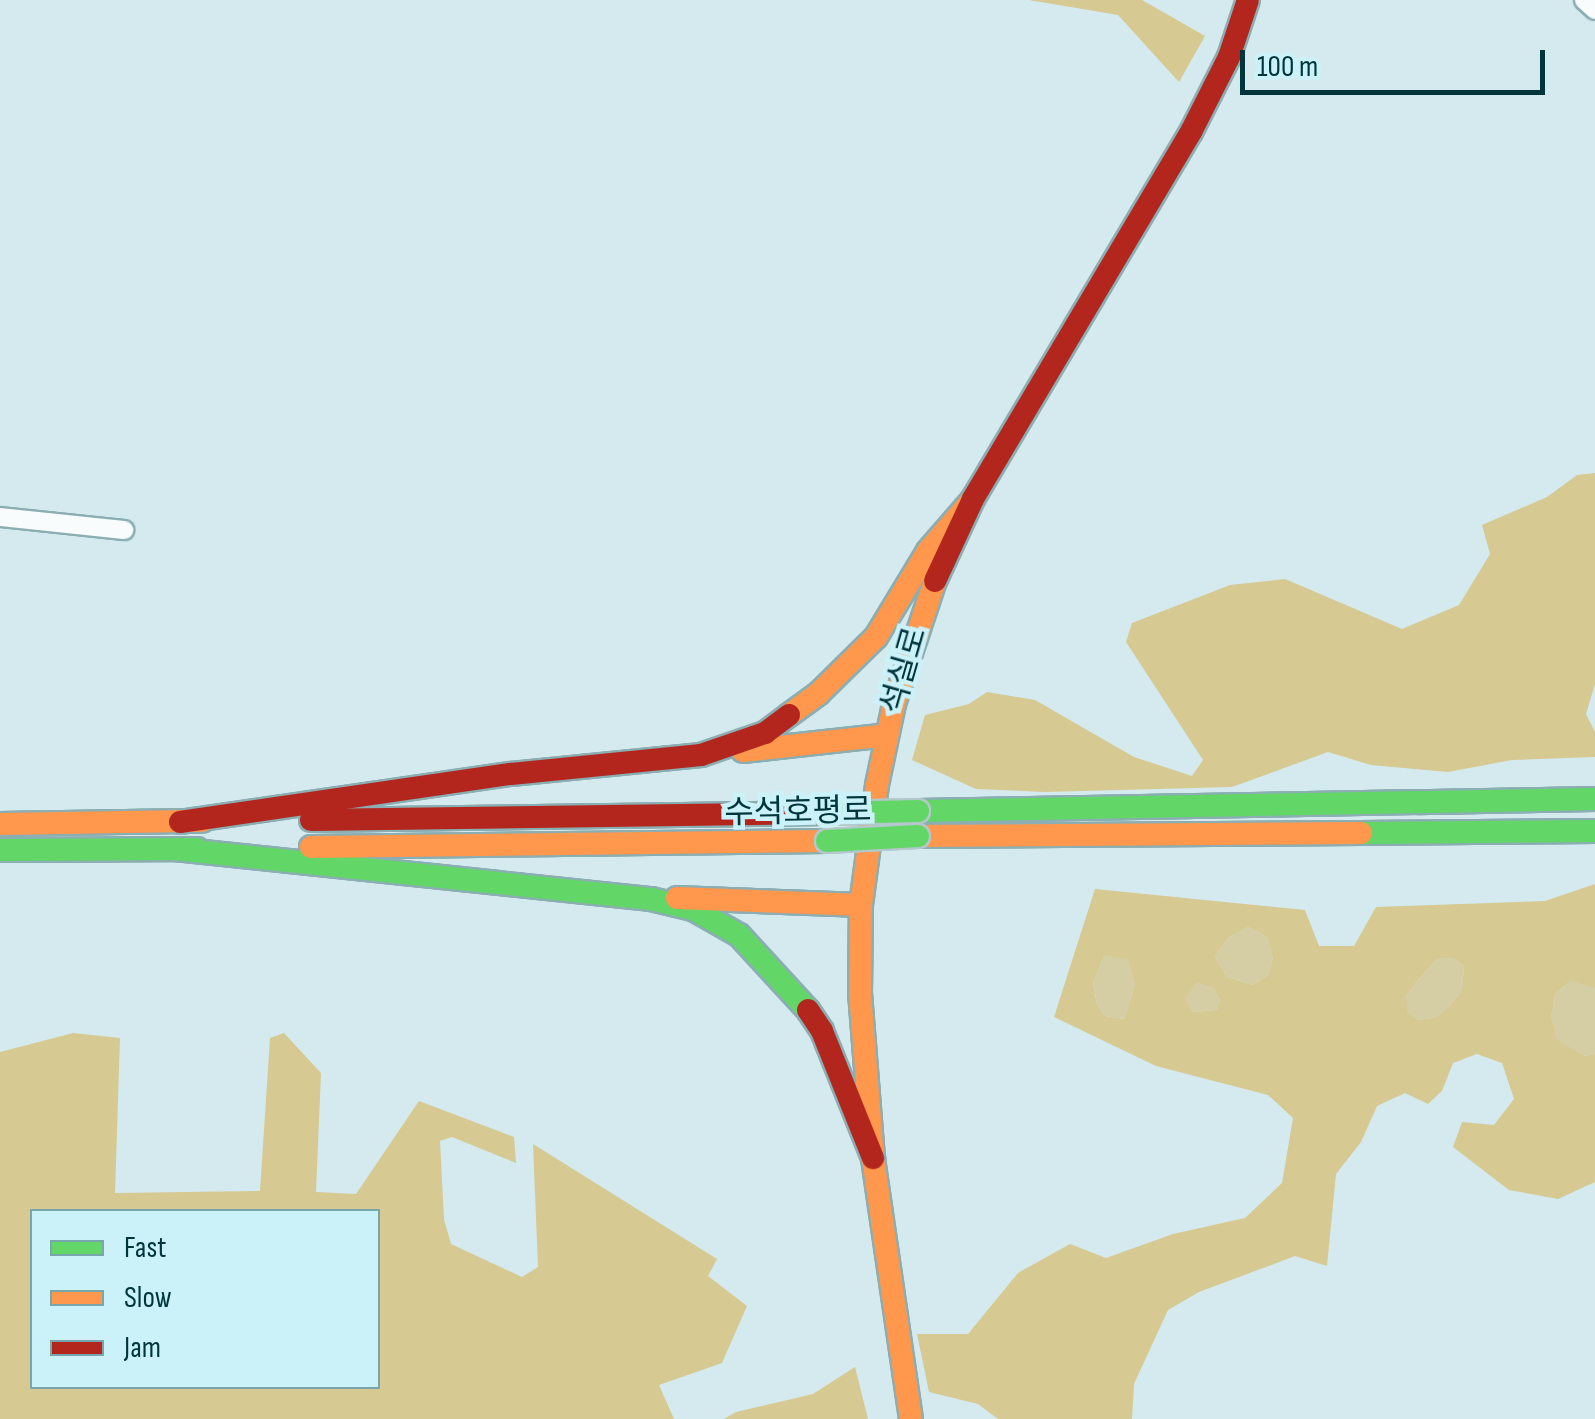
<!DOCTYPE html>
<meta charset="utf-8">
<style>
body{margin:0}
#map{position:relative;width:1595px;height:1419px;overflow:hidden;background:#d4eaee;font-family:"Sofia Sans Condensed","Noto Sans KR",sans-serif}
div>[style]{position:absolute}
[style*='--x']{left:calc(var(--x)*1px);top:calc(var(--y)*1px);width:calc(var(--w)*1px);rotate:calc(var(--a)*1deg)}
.green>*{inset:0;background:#d5cda4}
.forest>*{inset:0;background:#d6c992}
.roads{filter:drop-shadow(2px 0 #8baeb3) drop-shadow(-2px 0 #8baeb3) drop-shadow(0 2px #8baeb3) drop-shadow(0 -2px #8baeb3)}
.street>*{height:18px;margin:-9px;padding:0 9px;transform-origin:9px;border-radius:9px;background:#f9fcfc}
.fast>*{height:22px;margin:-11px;padding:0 11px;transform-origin:11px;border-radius:11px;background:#63d668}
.slow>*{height:22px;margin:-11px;padding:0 11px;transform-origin:11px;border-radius:11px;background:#ff974d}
.jam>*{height:22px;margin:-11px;padding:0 11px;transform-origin:11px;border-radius:11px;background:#b3261e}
.bridges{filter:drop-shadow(2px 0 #b3c8ca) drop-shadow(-2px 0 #b3c8ca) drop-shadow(0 2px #b3c8ca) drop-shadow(0 -2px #b3c8ca)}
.fast-bridge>*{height:22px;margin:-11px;padding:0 11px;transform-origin:11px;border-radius:11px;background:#63d668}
span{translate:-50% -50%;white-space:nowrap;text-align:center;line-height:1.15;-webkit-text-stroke:9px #caf2f8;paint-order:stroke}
.street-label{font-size:32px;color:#00353b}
.legend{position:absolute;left:30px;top:1209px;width:350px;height:180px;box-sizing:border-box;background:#caf2f8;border:2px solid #79a6ac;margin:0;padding:12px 18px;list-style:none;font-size:30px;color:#00353b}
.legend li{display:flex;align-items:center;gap:20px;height:50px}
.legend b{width:50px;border:2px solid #79a6ac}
.scale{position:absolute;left:1240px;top:50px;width:305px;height:45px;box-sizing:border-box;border:5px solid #00353b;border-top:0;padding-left:12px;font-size:30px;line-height:35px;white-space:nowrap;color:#00353b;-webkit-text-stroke:8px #caf2f8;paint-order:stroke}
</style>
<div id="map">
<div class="green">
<div style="clip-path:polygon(1248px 927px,1267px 937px,1273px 958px,1268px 975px,1253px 985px,1227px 977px,1215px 957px,1228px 938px)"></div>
<div style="clip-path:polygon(1104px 956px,1128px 958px,1135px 985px,1124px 1019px,1105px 1016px,1097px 1004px,1093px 983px)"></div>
<div style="clip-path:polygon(1453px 958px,1464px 966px,1462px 990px,1450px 1005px,1437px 1017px,1418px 1020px,1406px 1013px,1406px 997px,1417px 981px,1437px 959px)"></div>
<div style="clip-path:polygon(1572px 979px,1595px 989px,1595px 1054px,1585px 1056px,1555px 1039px,1551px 1017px,1555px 994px)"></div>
<div style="clip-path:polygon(1197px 983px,1213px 986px,1220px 1000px,1216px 1010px,1192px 1012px,1184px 998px)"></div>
</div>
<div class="forest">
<div style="clip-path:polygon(1029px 0,1142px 0,1205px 36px,1179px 82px,1118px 15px)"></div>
<div style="clip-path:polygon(1595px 473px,1595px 684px,1586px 714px,1595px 732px,1595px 757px,1512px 760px,1448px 772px,1371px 765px,1328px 752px,1232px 787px,1045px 792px,976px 789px,912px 760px,925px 715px,969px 704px,987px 692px,1035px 700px,1134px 757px,1192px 776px,1203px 760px,1126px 642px,1132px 623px,1230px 585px,1285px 579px,1402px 629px,1459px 605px,1490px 554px,1482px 525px,1547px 497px,1577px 475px)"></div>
<div style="clip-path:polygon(evenodd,1595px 884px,1595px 989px,1571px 980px,1555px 994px,1551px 1017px,1556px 1039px,1585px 1056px,1595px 1054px,1595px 1182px,1558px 1199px,1509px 1190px,1453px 1147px,1462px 1122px,1494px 1125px,1514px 1099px,1502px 1063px,1477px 1054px,1453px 1063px,1442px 1091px,1428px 1104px,1405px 1093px,1377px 1106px,1361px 1142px,1336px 1174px,1327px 1266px,1295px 1256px,1199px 1292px,1168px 1310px,1134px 1384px,1132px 1419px,998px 1419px,978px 1404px,929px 1392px,917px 1334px,968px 1334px,1018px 1273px,1070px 1244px,1106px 1258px,1173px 1234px,1245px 1218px,1282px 1183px,1293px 1118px,1268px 1095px,1156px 1066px,1054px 1017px,1095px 889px,1305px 910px,1319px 946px,1354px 946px,1376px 907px,1545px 901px,1595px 884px,1248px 927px,1267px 937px,1273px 958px,1268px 975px,1253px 985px,1227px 977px,1215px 957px,1228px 938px,1248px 927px,1595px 884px,1104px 956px,1128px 959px,1135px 985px,1124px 1019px,1105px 1016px,1097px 1004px,1093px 983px,1104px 956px,1595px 884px,1453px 958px,1464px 966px,1462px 990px,1450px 1005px,1437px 1017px,1418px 1020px,1407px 1013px,1406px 997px,1417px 981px,1437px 959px,1453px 958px,1595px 884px,1197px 983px,1213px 987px,1220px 1000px,1216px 1010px,1192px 1012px,1185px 998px,1197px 983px)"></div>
<div style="clip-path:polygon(evenodd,73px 1033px,120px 1038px,115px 1193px,260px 1191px,270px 1038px,284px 1033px,321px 1073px,316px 1192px,356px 1194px,419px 1101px,514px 1137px,516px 1163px,452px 1137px,440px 1141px,444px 1219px,451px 1244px,522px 1277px,538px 1267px,533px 1144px,717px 1259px,708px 1276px,747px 1306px,722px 1363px,659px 1385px,674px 1419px,0 1419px,0 1052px,73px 1033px,32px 1212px,378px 1212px,378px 1386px,32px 1386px,32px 1212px)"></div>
<div style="clip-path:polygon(855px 1367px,868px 1419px,724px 1419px,736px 1412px,813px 1394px)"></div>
</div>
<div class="roads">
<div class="street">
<div style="--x:1584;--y:0;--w:15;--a:42"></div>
<div style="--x:0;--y:517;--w:125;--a:6"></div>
</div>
<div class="fast">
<div style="--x:918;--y:811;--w:677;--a:-1.02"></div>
<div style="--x:1361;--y:833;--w:234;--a:-0.5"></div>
<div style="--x:175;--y:849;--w:479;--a:6"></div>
<div style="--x:651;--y:899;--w:43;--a:13.4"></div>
<div style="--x:693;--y:909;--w:53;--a:29.5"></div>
<div style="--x:739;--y:935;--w:102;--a:47.4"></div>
<div style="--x:0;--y:850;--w:197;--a:-0.3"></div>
</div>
<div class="slow">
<div style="--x:789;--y:715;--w:37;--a:-36"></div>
<div style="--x:819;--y:693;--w:80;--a:-44.5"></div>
<div style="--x:876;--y:637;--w:100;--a:-58.8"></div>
<div style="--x:928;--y:551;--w:69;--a:-49.1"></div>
<div style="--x:743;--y:751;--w:145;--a:-6.3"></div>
<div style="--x:0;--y:824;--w:202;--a:-0.9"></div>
<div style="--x:918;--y:836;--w:443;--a:-0.4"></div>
<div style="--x:311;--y:847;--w:516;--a:-0.67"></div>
<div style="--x:677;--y:898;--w:184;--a:2.2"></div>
<div style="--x:911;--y:1419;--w:264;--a:-98.3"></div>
<div style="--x:873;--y:1158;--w:165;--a:-94.5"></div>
<div style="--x:860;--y:994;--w:89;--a:-89.4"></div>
<div style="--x:861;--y:905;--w:121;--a:-82.4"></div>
<div style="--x:877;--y:785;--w:83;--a:-78.1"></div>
<div style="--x:894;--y:704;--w:130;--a:-71.6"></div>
</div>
<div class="jam">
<div style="--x:935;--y:581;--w:90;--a:-65.1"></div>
<div style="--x:973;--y:499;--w:427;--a:-59.3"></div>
<div style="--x:1191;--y:132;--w:84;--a:-63.1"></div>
<div style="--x:1229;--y:57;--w:60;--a:-71.6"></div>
<div style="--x:311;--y:820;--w:516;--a:-0.78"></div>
<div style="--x:180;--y:822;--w:334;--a:-8.3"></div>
<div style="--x:511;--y:774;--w:191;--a:-5.7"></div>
<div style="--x:701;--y:755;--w:68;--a:-19"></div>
<div style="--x:765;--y:733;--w:30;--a:-37"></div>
<div style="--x:808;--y:1010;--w:25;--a:56"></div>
<div style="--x:822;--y:1031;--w:137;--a:68.1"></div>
</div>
</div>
<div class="bridges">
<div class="fast-bridge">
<div style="--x:827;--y:813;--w:91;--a:-1.3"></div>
<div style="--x:827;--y:841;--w:91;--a:-3.1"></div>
</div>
</div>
<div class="street-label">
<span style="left:905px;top:671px;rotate:-74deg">석실로</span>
<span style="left:798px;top:813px;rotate:-1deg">수석호평로</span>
</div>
<ul class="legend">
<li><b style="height:12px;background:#63d668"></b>Fast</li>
<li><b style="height:12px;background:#ff974d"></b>Slow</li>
<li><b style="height:12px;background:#b3261e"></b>Jam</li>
</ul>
<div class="scale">100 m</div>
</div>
